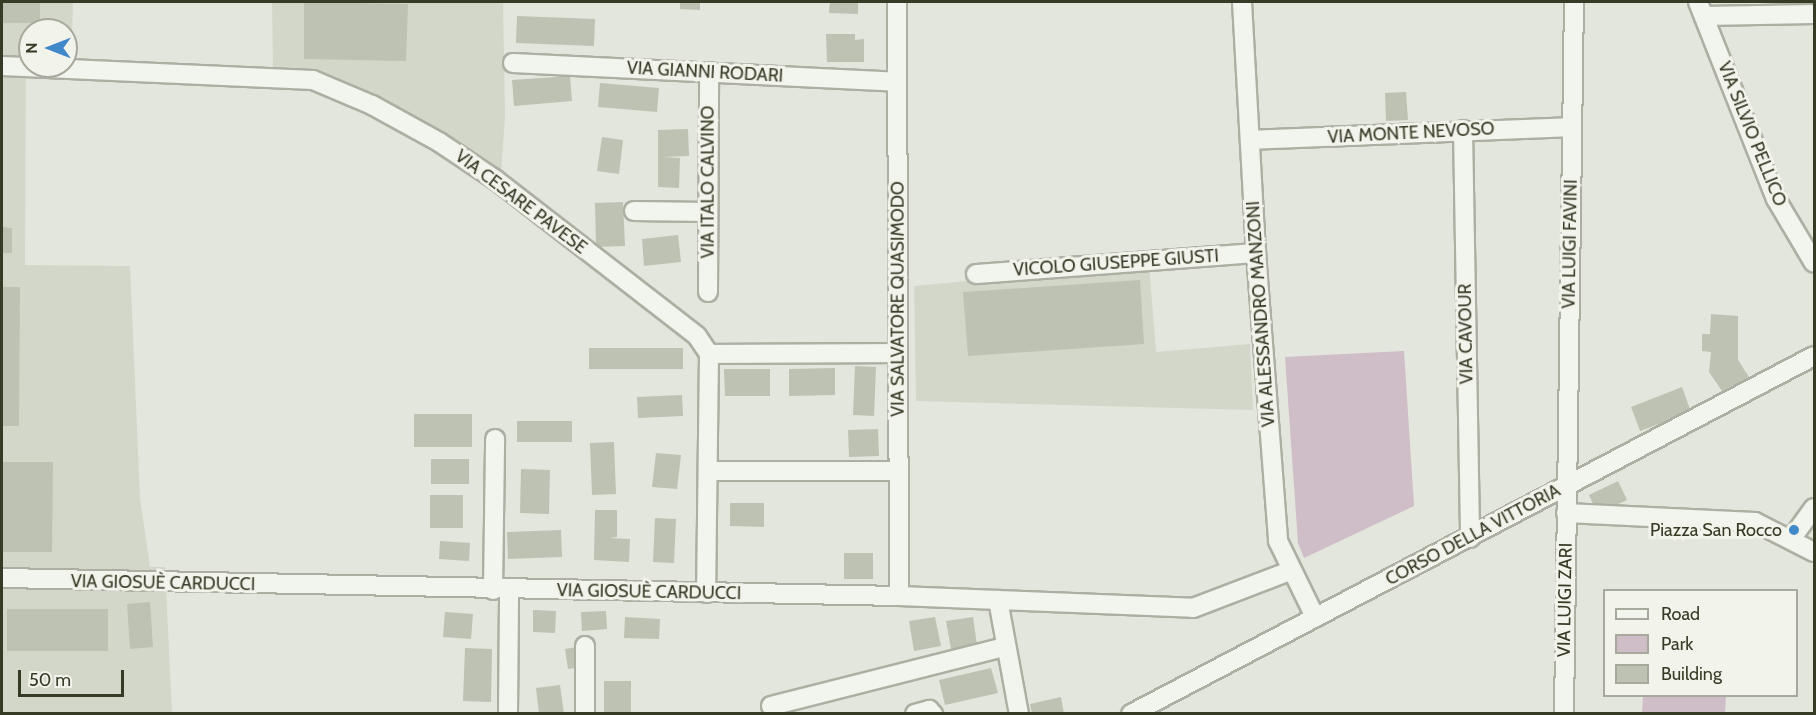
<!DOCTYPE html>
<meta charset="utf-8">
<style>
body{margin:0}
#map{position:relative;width:1816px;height:715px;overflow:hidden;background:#e3e6dc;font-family:Cabin,sans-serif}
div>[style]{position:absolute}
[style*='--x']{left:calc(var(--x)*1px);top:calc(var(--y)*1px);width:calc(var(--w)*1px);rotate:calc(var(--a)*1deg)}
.built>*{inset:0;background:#d3d7ca}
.green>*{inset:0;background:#cfbdc8}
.building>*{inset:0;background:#bec2b3}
.roads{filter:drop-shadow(2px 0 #acafa2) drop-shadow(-2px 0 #acafa2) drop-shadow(0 2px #acafa2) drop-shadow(0 -2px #acafa2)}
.minor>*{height:18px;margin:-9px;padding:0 9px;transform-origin:9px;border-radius:9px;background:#f2f4ee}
.dots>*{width:16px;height:16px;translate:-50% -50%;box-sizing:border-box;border:3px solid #f2f3eb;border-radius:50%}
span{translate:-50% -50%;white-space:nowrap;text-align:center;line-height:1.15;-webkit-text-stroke:6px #f2f3eb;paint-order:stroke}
.street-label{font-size:18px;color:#363b26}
.poi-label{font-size:18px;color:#363b26}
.right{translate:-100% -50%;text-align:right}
.frame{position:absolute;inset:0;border:3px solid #363b26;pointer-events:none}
.legend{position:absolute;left:1603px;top:589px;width:195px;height:108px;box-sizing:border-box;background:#f2f3eb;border:2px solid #a7a99c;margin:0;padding:8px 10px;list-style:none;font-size:18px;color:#363b26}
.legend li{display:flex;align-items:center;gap:12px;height:30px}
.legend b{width:30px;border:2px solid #a7a99c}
.north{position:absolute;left:18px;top:18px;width:60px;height:60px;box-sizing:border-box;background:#f2f3eb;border:2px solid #a7a99c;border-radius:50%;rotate:270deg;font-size:16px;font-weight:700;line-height:24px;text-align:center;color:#363b26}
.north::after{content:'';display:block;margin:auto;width:21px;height:27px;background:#4289c9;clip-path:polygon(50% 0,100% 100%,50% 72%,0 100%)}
.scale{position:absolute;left:18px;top:670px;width:106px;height:27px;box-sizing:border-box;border:3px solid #363b26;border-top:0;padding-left:8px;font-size:18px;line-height:21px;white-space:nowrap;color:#363b26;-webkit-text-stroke:4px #f2f3eb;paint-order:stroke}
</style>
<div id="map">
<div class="built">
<div style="clip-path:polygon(2px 2px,73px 2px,71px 62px,66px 62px,66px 30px,30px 30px,30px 62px,26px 62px,25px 265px,130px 266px,140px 498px,150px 567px,165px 567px,172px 713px,2px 713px)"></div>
<div style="clip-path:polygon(272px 2px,503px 2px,505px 116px,501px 174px,445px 134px,377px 98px,313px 72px,273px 69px)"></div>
<div style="clip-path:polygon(1149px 264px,1156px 352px,1250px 344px,1253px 410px,916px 401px,914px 286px)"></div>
</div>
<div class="green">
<div style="clip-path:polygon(1404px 351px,1414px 506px,1304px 558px,1298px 543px,1285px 357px)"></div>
<div style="clip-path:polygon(1643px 696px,1726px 696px,1725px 713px,1642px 713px)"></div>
</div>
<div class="building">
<div style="clip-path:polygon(2px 2px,40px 2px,40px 23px,2px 23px)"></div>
<div style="clip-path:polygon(304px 2px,408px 4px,406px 61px,304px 59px)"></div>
<div style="clip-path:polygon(680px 2px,700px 2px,700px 10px,680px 9px)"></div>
<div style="clip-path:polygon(830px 2px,858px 2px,858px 14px,829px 13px)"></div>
<div style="clip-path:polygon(517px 16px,595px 19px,594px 46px,516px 43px)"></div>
<div style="clip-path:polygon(826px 34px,855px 34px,855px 40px,864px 39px,864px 62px,827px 62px)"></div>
<div style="clip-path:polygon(570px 76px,572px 101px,514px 106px,512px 80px)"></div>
<div style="clip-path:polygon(600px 83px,659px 88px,657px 112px,598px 107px)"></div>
<div style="clip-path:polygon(1406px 92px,1408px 120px,1386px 121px,1385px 93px)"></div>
<div style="clip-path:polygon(688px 129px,689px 156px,663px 157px,680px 158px,679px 188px,658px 187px,658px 130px)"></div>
<div style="clip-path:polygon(602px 137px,623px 140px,619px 174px,597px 171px)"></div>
<div style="clip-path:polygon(623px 202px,625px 246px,596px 247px,595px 203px)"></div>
<div style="clip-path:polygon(2px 227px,12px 228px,12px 253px,2px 253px)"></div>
<div style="clip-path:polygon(678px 235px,681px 262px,644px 266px,642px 239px)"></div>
<div style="clip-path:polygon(1140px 280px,1144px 344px,968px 356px,963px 292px)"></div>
<div style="clip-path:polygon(2px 287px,20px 287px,19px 426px,2px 426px)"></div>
<div style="clip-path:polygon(1711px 314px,1738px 316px,1738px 360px,1749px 377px,1722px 391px,1709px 372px,1711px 352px,1702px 351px,1702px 334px,1710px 334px)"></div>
<div style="clip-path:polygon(589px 348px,683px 348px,683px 369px,589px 369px)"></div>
<div style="clip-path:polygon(855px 366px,876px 367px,874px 416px,853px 415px)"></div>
<div style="clip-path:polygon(835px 368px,835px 395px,789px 396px,789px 369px)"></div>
<div style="clip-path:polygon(724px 369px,770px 369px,770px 396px,725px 396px)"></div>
<div style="clip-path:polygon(1682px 387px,1691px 412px,1640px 431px,1631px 407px)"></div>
<div style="clip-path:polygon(682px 395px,683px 416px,638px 418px,637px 397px)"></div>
<div style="clip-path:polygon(414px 414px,472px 414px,472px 447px,414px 447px)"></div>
<div style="clip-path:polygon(517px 421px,572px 421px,572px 442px,517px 442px)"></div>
<div style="clip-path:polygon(878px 429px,879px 456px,849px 457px,848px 430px)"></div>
<div style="clip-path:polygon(614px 442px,616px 494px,592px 495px,590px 443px)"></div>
<div style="clip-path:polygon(656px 453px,681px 455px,677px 489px,652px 487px)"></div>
<div style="clip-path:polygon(431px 459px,469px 459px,469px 484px,431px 484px)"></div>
<div style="clip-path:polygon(2px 462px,53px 462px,52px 552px,2px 552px)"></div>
<div style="clip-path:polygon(521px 469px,550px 470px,549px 514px,520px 513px)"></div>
<div style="clip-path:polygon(1618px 481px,1627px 500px,1614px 506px,1595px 508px,1589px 495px)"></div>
<div style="clip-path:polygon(430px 495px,463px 495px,463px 528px,430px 528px)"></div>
<div style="clip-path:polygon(730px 503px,764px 503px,764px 527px,730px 526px)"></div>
<div style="clip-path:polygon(595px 510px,617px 510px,617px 537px,609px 538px,630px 539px,629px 562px,594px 560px)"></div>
<div style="clip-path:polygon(655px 518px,676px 519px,674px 563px,653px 562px)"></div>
<div style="clip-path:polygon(561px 530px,562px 557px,508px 559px,507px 532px)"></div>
<div style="clip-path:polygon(440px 541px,470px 543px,469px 561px,439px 559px)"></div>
<div style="clip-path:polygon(844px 553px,873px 553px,873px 579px,844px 579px)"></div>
<div style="clip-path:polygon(150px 602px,153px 647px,130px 649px,127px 604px)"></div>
<div style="clip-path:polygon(7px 609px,108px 609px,108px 651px,7px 651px)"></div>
<div style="clip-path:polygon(533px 610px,556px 611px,555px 633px,533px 632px)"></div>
<div style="clip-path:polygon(606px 611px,607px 629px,582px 631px,581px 612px)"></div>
<div style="clip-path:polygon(445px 612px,473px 614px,471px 639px,443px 637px)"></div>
<div style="clip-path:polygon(625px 617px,660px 619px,659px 639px,624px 638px)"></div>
<div style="clip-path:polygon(935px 617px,941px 646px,914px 651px,909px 621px)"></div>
<div style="clip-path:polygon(973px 617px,977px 645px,951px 649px,946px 621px)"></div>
<div style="clip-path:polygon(577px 647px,580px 667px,568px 669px,565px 649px)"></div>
<div style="clip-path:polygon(465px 648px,492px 649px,491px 702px,463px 701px)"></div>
<div style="clip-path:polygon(991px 668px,998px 693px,945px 705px,939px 680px)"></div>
<div style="clip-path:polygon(604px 681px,631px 681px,631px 714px,604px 714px)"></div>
<div style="clip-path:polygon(560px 685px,564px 714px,539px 714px,536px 688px)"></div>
<div style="clip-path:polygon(1061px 697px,1064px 714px,1032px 714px,1030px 704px)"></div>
</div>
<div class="roads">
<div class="minor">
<div style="--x:897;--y:2;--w:594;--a:89.81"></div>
<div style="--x:1242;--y:2;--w:251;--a:86.8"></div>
<div style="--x:1256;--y:253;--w:289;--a:85.6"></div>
<div style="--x:1278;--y:541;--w:85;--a:64"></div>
<div style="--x:1698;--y:2;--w:212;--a:68.4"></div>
<div style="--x:1776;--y:199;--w:74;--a:59.3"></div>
<div style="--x:1704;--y:16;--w:110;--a:-1"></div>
<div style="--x:513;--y:63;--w:384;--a:2.8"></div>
<div style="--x:2;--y:66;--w:311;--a:2.6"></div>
<div style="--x:313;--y:80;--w:64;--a:23"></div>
<div style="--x:372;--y:105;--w:77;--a:28.9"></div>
<div style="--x:439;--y:142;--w:69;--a:33.7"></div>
<div style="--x:496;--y:180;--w:254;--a:37.8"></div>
<div style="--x:697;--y:336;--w:22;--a:56"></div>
<div style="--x:709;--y:354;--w:239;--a:90.7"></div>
<div style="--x:1463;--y:130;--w:408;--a:89"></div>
<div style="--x:1250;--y:140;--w:322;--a:-2.3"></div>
<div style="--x:634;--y:211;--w:74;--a:0.8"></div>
<div style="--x:976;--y:274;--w:281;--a:-4.3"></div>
<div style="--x:708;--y:292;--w:220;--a:-89.7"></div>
<div style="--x:709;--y:354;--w:189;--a:-0.3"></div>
<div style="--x:708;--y:471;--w:191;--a:0"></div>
<div style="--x:1566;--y:513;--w:189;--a:2.7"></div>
<div style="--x:1755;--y:522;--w:66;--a:27"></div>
<div style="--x:1792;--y:538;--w:37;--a:-54"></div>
<div style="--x:2;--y:578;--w:897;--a:1.15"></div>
<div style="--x:899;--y:596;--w:294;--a:2.3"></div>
<div style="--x:1193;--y:608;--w:104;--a:-20.9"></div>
<div style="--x:493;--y:590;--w:151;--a:-89.2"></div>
<div style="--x:998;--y:600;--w:116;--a:79.6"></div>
<div style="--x:771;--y:706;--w:241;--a:-14.2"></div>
<div style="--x:508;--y:714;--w:124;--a:-89.5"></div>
<div style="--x:585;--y:714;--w:68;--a:-90"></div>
<div style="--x:915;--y:714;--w:15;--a:-16"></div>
<div style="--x:929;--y:710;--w:6;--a:45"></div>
<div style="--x:1131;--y:714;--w:771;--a:-27.66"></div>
<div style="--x:1564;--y:714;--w:712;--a:-89.2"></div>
</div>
</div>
<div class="dots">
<div style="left:1794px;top:530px;background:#4289c9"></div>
</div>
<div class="street-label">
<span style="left:705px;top:72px;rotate:3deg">VIA GIANNI RODARI</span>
<span style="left:1411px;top:133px;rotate:-3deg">VIA MONTE NEVOSO</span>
<span style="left:1752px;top:134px;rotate:68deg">VIA SILVIO PELLICO</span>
<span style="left:708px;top:182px;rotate:-90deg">VIA ITALO CALVINO</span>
<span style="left:521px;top:202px;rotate:37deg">VIA CESARE PAVESE</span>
<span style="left:1570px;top:244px;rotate:-89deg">VIA LUIGI FAVINI</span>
<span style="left:1116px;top:263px;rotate:-4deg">VICOLO GIUSEPPE GIUSTI</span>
<span style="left:898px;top:299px;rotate:-90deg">VIA SALVATORE QUASIMODO</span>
<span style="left:1261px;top:314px;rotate:-94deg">VIA ALESSANDRO MANZONI</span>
<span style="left:1466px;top:334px;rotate:-91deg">VIA CAVOUR</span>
<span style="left:1473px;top:535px;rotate:-28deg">CORSO DELLA VITTORIA</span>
<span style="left:163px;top:583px;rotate:1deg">VIA GIOSUÈ CARDUCCI</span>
<span style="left:649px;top:592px;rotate:1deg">VIA GIOSUÈ CARDUCCI</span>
<span style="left:1565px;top:600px;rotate:-89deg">VIA LUIGI ZARI</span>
</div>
<div class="poi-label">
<span class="right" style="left:1782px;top:530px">Piazza San Rocco</span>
</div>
<div class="frame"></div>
<ul class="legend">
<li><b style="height:8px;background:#f2f4ee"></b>Road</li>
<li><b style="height:16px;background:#cfbdc8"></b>Park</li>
<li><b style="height:16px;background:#bec2b3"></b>Building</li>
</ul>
<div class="north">N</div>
<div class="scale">50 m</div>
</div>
